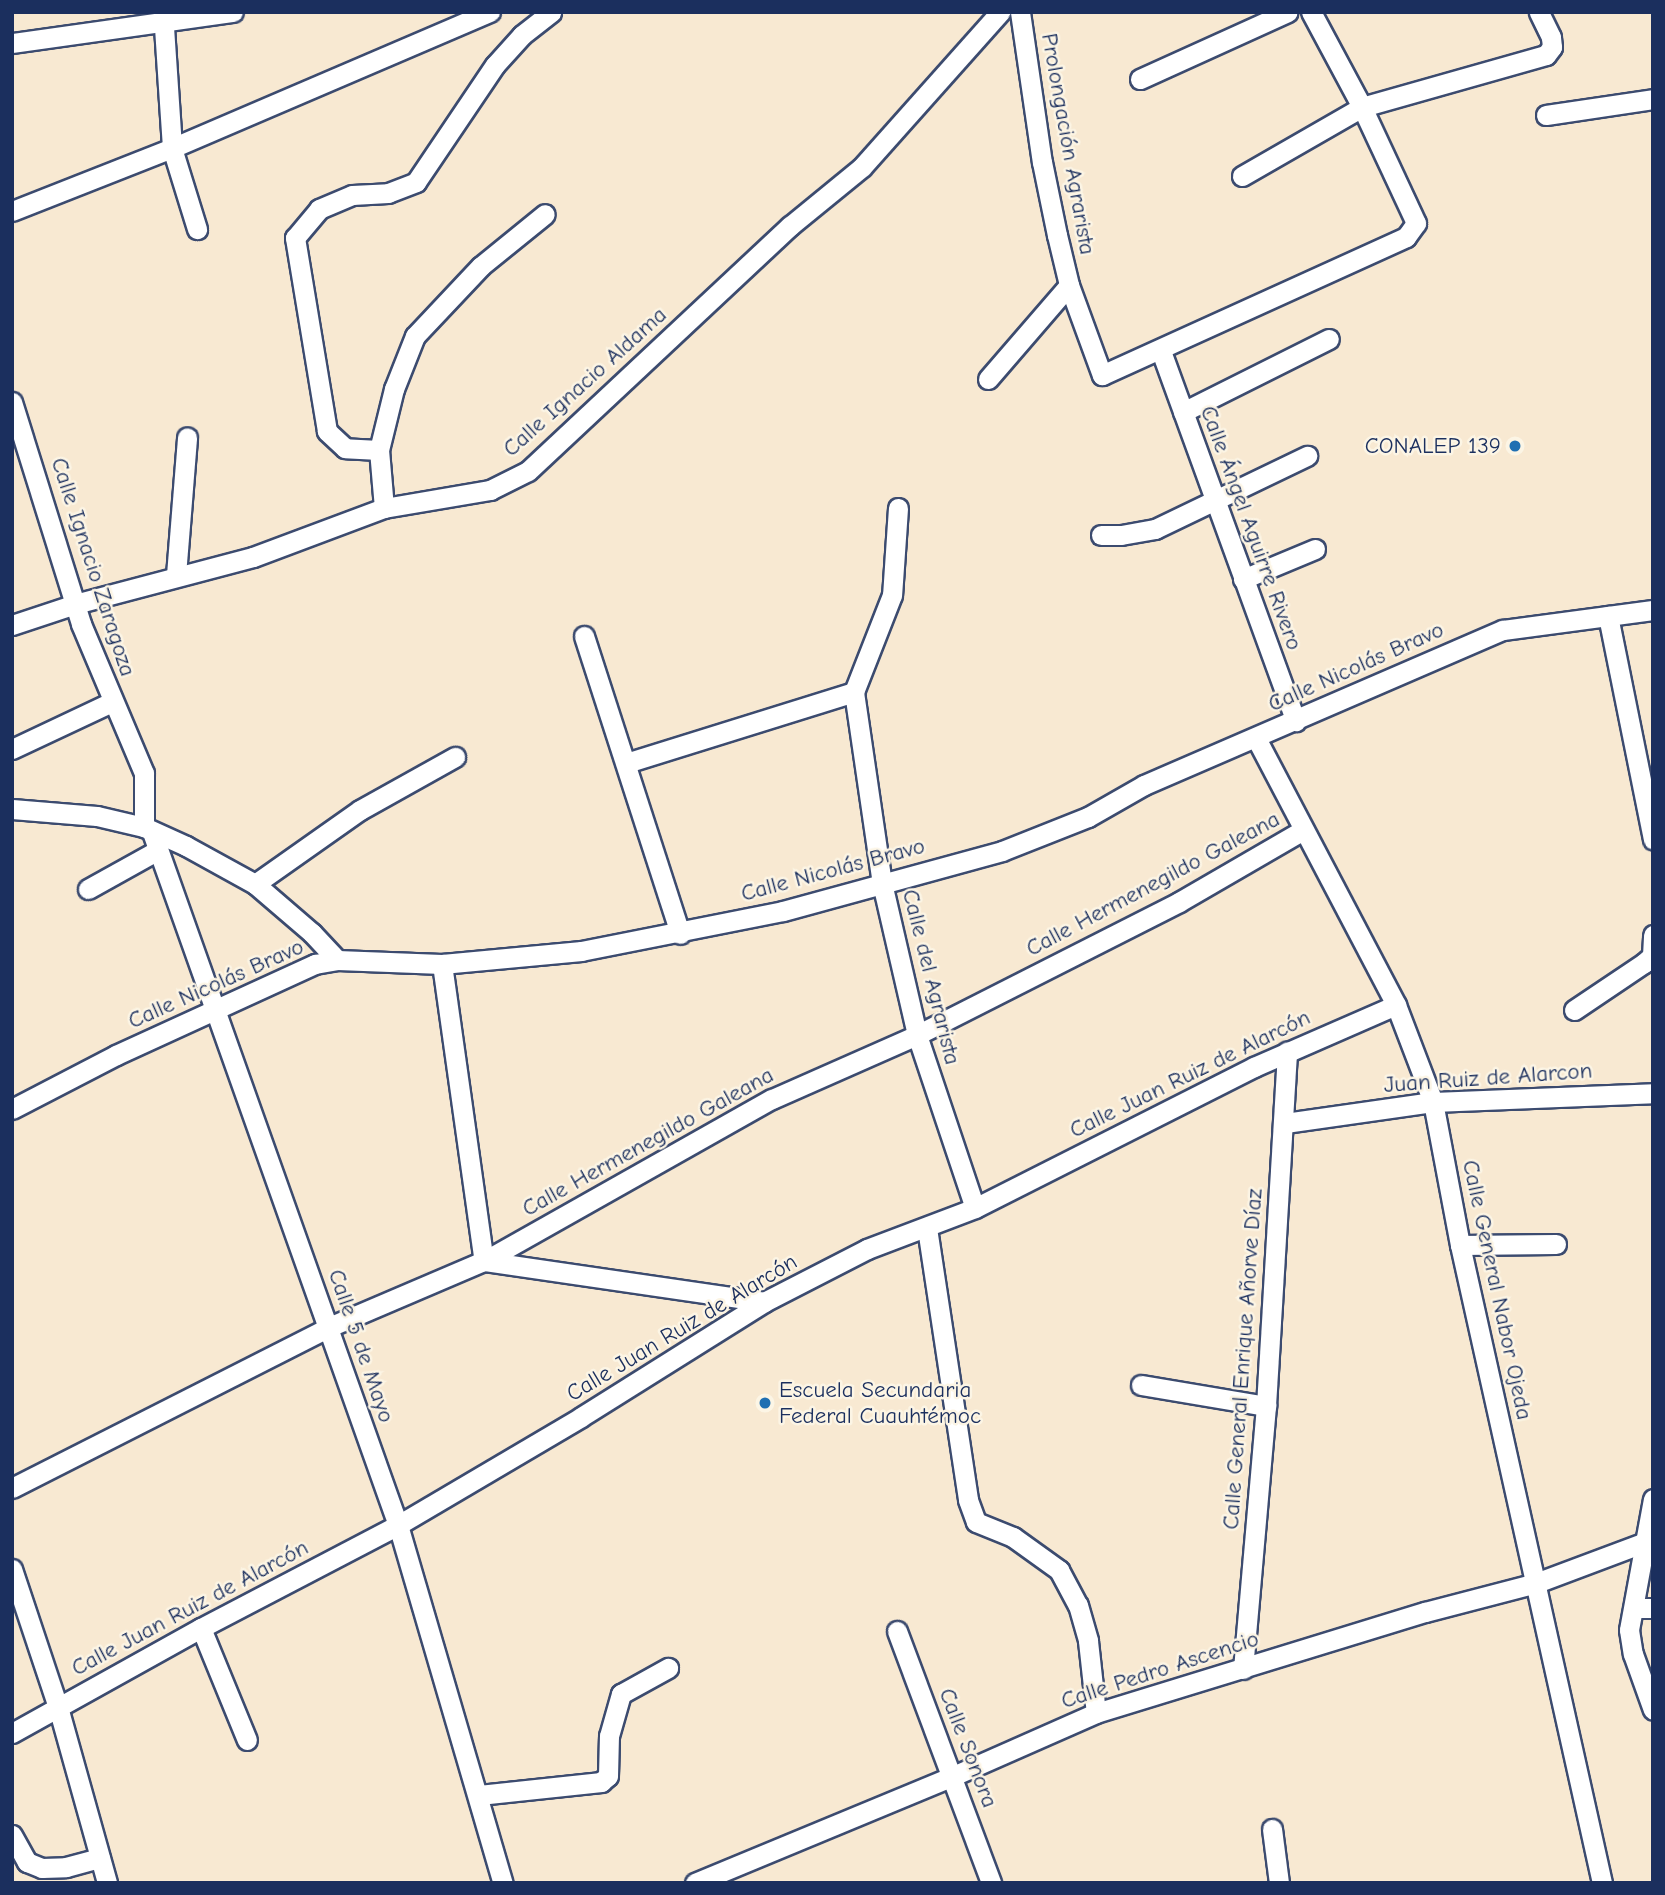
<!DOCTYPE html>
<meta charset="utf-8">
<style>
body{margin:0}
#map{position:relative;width:1665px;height:1895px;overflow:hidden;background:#f8e9d2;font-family:"Comic Neue",sans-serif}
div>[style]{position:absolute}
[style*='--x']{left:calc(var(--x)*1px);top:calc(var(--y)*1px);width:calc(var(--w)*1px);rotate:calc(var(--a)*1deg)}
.roads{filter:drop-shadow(2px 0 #3c4b6f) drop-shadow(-2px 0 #3c4b6f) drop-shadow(0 2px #3c4b6f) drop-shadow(0 -2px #3c4b6f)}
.minor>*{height:19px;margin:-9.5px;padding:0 9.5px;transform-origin:9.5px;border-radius:9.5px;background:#fff}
.dots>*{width:19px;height:19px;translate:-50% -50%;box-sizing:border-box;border:4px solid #fcf5e5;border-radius:50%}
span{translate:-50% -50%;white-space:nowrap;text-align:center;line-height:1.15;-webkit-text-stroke:5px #fcf5e5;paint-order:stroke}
.street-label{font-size:23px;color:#1b2f5e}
.poi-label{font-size:23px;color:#1b2f5e}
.right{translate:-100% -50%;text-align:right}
.left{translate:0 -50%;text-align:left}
.frame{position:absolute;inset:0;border:14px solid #1b2f5e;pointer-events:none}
</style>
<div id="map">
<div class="roads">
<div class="minor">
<div style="--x:163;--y:12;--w:136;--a:86.2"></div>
<div style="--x:172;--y:148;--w:85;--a:72.8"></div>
<div style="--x:1020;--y:12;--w:152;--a:81.7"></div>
<div style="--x:1042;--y:162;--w:75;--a:78.4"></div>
<div style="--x:1057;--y:235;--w:51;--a:76.5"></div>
<div style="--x:1069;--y:285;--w:96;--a:69.9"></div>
<div style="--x:1102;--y:375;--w:334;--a:-24.4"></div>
<div style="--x:1406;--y:237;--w:17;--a:-54"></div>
<div style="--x:1416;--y:223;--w:128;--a:-115"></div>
<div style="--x:1362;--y:107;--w:108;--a:-118.2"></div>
<div style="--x:12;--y:43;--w:223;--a:-8"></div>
<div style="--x:1140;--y:79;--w:162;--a:-24.4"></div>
<div style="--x:1546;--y:115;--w:108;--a:-8.5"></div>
<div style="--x:1242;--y:176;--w:138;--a:-29.9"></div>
<div style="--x:1362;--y:107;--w:191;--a:-15.8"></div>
<div style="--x:1546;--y:55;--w:10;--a:-53"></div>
<div style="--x:1552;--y:47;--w:10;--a:-96"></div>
<div style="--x:1551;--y:37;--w:28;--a:-116"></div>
<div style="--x:12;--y:211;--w:172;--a:-21.5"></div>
<div style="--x:172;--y:148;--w:346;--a:-23.2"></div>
<div style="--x:1161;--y:351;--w:394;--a:70"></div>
<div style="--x:988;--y:379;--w:124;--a:-49.2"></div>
<div style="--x:12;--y:402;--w:232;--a:72.7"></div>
<div style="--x:81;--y:624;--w:162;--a:67.1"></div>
<div style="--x:144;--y:773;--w:54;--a:90"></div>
<div style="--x:1183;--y:412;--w:163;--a:-26.6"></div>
<div style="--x:379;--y:450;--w:34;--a:-177"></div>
<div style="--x:345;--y:448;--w:25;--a:-137"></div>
<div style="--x:327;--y:431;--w:196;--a:-99.4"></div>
<div style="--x:295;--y:238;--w:38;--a:-50"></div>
<div style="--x:319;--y:209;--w:36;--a:-23"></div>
<div style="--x:352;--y:195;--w:36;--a:-3"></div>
<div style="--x:388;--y:193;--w:30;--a:-21"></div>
<div style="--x:416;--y:182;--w:141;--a:-56"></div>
<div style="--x:495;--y:65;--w:40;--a:-48"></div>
<div style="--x:522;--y:35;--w:37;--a:-38"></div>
<div style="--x:384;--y:508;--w:58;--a:-94.9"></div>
<div style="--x:379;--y:450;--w:63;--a:-76.2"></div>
<div style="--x:394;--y:389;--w:57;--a:-68.4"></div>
<div style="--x:415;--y:336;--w:96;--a:-46.7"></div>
<div style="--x:481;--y:266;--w:82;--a:-39.1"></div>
<div style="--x:898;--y:508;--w:87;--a:93.9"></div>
<div style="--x:892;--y:595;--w:104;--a:111.4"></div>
<div style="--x:854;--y:692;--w:193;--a:81.7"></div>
<div style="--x:882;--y:883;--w:156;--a:77"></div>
<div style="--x:917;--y:1035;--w:182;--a:71.5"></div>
<div style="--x:1101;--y:535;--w:20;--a:0"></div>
<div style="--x:1121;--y:535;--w:35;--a:-10"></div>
<div style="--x:1155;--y:529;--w:169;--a:-25.7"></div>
<div style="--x:176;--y:575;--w:138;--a:-85.4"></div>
<div style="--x:1243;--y:579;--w:78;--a:-22.6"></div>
<div style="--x:1608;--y:616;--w:228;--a:78.6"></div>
<div style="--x:12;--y:625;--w:66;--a:-18.4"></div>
<div style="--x:75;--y:604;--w:184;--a:-14.8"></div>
<div style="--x:253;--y:557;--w:140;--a:-20.5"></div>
<div style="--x:384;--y:508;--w:108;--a:-9.6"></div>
<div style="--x:490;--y:490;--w:42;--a:-26.6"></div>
<div style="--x:528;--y:471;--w:359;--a:-43.1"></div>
<div style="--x:790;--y:226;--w:93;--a:-39.3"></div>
<div style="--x:862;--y:167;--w:208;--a:-48.3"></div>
<div style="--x:584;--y:636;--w:313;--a:72.1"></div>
<div style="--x:1256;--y:738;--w:301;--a:62.3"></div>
<div style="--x:1396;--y:1005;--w:104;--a:69.1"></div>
<div style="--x:1433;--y:1102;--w:146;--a:79.3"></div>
<div style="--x:1460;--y:1245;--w:654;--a:77.45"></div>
<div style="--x:12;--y:749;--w:110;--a:-25.2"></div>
<div style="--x:626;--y:763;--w:239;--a:-17.3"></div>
<div style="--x:12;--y:809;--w:85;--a:4.7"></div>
<div style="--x:97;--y:816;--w:48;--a:13.2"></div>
<div style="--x:144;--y:827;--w:46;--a:24.3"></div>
<div style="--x:186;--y:846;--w:79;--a:28.8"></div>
<div style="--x:255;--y:884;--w:75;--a:40.7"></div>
<div style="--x:312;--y:933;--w:37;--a:47"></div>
<div style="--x:152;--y:832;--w:735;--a:70.46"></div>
<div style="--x:398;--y:1525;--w:373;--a:73.7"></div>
<div style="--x:255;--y:884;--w:128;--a:-35.2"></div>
<div style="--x:360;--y:810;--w:109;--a:-29.2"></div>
<div style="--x:88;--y:889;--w:80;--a:-29.1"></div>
<div style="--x:442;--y:964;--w:300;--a:82"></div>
<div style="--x:484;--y:1261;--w:283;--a:8.3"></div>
<div style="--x:1574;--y:1010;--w:84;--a:-33.9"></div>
<div style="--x:1644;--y:963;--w:11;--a:-41"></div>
<div style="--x:1652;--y:956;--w:21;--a:-87"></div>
<div style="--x:12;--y:1109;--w:117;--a:-27.4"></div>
<div style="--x:116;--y:1055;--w:219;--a:-24.6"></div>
<div style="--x:315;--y:964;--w:22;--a:-10"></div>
<div style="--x:337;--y:960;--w:105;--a:2.2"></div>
<div style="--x:442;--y:964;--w:140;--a:-5.3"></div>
<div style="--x:581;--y:951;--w:206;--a:-11.2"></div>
<div style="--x:783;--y:911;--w:227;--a:-15.3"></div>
<div style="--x:1002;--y:851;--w:92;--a:-21.6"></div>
<div style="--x:1088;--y:817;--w:64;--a:-29.7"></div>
<div style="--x:1144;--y:785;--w:391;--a:-23.4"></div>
<div style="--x:1503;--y:630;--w:151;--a:-7.6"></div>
<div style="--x:1285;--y:1123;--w:149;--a:-8.1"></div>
<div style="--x:1433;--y:1102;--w:220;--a:-2.3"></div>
<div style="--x:927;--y:1228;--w:275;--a:81.4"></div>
<div style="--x:968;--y:1500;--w:23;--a:70"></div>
<div style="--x:976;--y:1522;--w:40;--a:22"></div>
<div style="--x:1013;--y:1537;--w:57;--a:35.7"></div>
<div style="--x:1059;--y:1570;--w:40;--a:62"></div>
<div style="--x:1078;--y:1605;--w:37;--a:74"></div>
<div style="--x:1088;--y:1641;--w:72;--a:83.7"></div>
<div style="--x:1460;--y:1245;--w:96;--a:-0.6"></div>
<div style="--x:1141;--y:1385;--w:127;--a:9.5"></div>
<div style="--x:12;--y:1488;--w:356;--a:-26.9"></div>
<div style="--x:329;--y:1327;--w:168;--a:-23.1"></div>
<div style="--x:484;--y:1261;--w:330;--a:-29.4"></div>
<div style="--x:772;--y:1099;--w:158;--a:-23.8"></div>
<div style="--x:917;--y:1035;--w:294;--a:-26.9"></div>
<div style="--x:1179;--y:902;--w:143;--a:-30.1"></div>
<div style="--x:1653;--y:1499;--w:133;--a:100.4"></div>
<div style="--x:1629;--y:1630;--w:24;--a:81"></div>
<div style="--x:1633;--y:1654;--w:59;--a:70.3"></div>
<div style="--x:12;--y:1569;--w:145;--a:71.6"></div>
<div style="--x:58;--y:1707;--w:183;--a:74.4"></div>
<div style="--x:1634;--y:1608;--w:19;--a:0"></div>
<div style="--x:201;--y:1628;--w:121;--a:67.7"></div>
<div style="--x:897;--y:1631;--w:269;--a:69.5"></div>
<div style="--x:1243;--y:1669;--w:264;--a:-85"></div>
<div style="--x:1266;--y:1406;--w:355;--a:-86.6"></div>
<div style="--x:12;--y:1733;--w:216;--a:-29.1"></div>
<div style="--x:201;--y:1628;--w:222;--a:-27.6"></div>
<div style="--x:398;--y:1525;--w:212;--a:-30.5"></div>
<div style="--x:581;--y:1417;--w:216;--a:-32.1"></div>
<div style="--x:764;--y:1302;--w:116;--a:-27.2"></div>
<div style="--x:867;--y:1249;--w:116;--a:-20.8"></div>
<div style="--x:975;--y:1208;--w:313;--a:-26.8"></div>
<div style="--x:1254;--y:1067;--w:155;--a:-23.6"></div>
<div style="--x:479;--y:1795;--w:123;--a:-6.1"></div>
<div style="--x:601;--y:1782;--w:9;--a:-41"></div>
<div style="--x:608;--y:1776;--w:40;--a:-88.6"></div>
<div style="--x:609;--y:1736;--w:44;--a:-74.1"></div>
<div style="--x:621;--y:1694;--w:54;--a:-29"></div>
<div style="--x:1272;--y:1829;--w:54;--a:82.6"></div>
<div style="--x:12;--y:1835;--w:31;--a:61"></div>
<div style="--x:27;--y:1862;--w:16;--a:22"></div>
<div style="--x:42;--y:1868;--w:24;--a:-2"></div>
<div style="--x:66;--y:1867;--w:35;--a:-15"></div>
<div style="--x:695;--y:1883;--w:279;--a:-22.5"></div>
<div style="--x:953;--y:1776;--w:156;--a:-23.8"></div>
<div style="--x:1096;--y:1713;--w:344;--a:-17.1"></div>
<div style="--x:1425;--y:1612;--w:115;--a:-14.6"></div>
<div style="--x:1536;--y:1583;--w:125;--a:-20.6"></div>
</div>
</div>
<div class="dots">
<div style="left:1515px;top:446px;background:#1f6fb2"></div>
<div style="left:765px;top:1403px;background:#1f6fb2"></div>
</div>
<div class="street-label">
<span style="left:1068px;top:144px;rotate:80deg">Prolongación Agrarista</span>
<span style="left:585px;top:382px;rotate:-42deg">Calle Ignacio Aldama</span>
<span style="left:1251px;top:528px;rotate:70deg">Calle Ángel Aguirre Rivero</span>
<span style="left:93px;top:567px;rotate:72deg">Calle Ignacio Zaragoza</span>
<span style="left:1356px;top:667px;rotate:-24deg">Calle Nicolás Bravo</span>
<span style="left:833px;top:870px;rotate:-15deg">Calle Nicolás Bravo</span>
<span style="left:1153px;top:884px;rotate:-28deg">Calle Hermenegildo Galeana</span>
<span style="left:931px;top:977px;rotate:76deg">Calle del Agrarista</span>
<span style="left:216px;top:984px;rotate:-24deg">Calle Nicolás Bravo</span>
<span style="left:1190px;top:1074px;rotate:-26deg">Calle Juan Ruiz de Alarcón</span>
<span style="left:1488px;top:1078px;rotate:-4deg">Juan Ruiz de Alarcon</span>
<span style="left:648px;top:1142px;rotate:-29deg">Calle Hermenegildo Galeana</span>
<span style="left:1497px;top:1290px;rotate:78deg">Calle General Nabor Ojeda</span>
<span style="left:682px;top:1328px;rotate:-31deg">Calle Juan Ruiz de Alarcón</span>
<span style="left:361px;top:1346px;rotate:71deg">Calle 5 de Mayo</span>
<span style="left:1243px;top:1359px;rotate:-86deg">Calle General Enrique Añorve Díaz</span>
<span style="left:190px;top:1608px;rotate:-28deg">Calle Juan Ruiz de Alarcón</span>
<span style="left:1160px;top:1670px;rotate:-18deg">Calle Pedro Ascencio</span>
<span style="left:968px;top:1748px;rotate:69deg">Calle Sonora</span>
</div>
<div class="poi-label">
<span class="right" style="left:1501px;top:446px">CONALEP 139</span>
<span class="left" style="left:779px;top:1403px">Escuela Secundaria<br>Federal Cuauhtémoc</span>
</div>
<div class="frame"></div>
</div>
